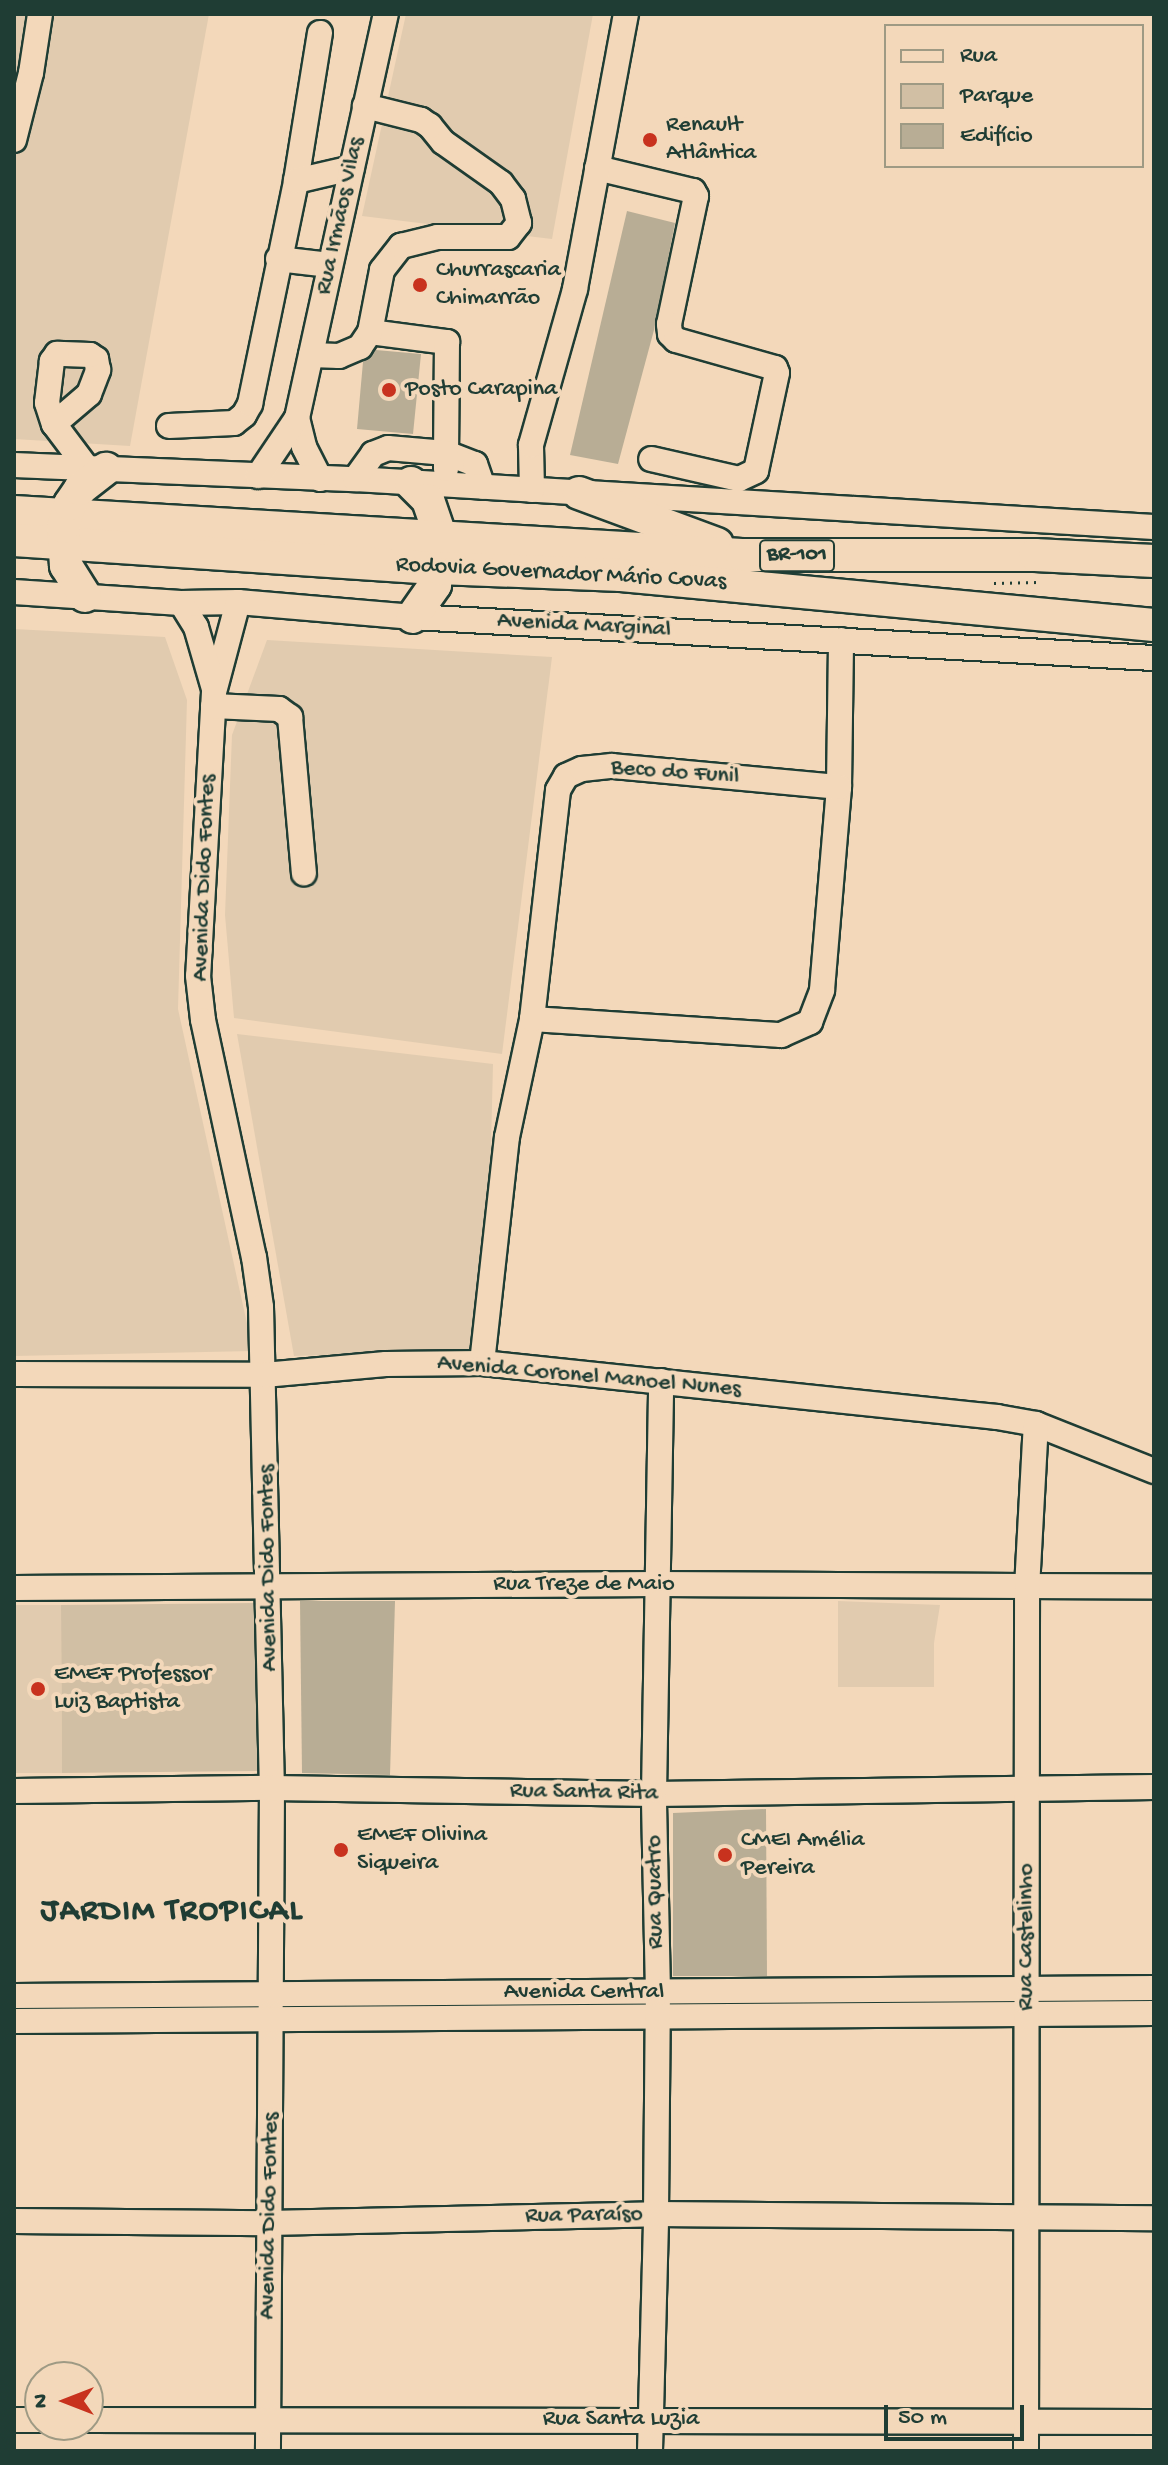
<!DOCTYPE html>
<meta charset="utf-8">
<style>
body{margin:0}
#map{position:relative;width:1168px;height:2465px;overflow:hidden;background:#f3d8ba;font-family:"Gochi Hand",sans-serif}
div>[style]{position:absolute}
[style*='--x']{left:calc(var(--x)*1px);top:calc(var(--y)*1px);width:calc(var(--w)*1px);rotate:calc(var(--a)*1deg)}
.built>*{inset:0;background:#e1cbaf}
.green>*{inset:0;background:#d1bfa4}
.building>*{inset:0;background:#b8ad95}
.path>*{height:3px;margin-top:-1.5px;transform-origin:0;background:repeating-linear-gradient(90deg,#1f3d34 0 2px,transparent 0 8px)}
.roads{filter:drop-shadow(2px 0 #1f3d34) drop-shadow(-2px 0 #1f3d34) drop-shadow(0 2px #1f3d34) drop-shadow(0 -2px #1f3d34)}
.minor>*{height:24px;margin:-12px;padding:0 12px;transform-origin:12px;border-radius:12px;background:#f3d8ba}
.major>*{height:32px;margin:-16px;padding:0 16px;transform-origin:16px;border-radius:16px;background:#f3d8ba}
.dots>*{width:22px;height:22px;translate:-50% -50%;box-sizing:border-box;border:4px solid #f3d8ba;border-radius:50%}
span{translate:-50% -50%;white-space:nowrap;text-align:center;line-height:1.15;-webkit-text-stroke:8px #f3d8ba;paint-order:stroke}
.shield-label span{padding:2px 6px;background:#f3d8ba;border:2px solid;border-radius:6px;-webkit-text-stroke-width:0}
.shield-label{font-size:22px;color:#1f3d34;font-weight:700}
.poi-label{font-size:24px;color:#1f3d34}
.left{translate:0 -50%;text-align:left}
.street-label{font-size:24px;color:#1f3d34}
.district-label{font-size:32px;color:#1f3d34;font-weight:700;letter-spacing:2px}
.frame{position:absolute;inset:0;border:16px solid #1f3d34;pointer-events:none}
.legend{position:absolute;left:884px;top:24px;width:260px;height:144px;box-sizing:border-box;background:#f3d8ba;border:2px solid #9e9a84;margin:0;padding:10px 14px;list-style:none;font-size:24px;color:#1f3d34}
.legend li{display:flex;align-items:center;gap:16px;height:40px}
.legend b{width:40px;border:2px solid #9e9a84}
.north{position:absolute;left:24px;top:2361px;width:80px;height:80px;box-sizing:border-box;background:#f3d8ba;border:2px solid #9e9a84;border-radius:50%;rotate:270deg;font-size:22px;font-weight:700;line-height:32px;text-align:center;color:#1f3d34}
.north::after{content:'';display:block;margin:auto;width:28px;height:36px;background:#c8321e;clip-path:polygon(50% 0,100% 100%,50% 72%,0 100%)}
.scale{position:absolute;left:884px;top:2405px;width:140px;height:36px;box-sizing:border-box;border:4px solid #1f3d34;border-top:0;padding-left:10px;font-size:24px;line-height:28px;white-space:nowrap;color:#1f3d34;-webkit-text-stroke:6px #f3d8ba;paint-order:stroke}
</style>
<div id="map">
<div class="built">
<div style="clip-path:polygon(14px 14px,209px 14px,130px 446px,14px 439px)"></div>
<div style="clip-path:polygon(406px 14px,593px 14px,552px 239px,362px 216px)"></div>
<div style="clip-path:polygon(14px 629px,165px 637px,187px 700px,178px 1009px,253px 1351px,14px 1356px)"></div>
<div style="clip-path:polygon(267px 640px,552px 657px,502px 1054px,234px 1018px,225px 915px,232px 735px)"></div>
<div style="clip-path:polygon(237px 1034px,493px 1064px,486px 1349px,294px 1356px)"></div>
<div style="clip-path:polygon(838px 1601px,940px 1605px,934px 1643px,934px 1687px,838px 1687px)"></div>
<div style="clip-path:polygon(14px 1605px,61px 1605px,62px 1773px,14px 1773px)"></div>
</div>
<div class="green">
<div style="clip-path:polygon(257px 1603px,258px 1771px,62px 1773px,61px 1605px)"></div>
</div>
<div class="building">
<div style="clip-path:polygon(627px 211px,675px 223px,654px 330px,618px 464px,570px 455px)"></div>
<div style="clip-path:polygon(376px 350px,421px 354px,413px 434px,357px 429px,363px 362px)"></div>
<div style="clip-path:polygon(300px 1601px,395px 1601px,390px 1775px,302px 1773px)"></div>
<div style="clip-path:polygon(766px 1809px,767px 1976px,673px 1976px,673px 1813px)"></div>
</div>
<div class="path">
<div style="--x:994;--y:583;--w:44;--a:-1.3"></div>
</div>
<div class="roads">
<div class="minor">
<div style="--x:14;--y:140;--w:69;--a:-75.8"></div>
<div style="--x:31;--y:73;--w:60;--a:-81.3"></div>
<div style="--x:597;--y:168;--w:99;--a:13.5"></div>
<div style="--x:693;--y:191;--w:6;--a:59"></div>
<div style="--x:696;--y:196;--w:131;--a:101.9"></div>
<div style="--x:669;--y:324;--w:10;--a:84"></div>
<div style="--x:670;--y:334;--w:8;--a:45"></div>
<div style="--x:676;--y:340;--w:103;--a:15.8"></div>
<div style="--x:775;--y:368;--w:5;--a:68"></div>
<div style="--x:777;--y:373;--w:100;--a:102.1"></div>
<div style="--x:756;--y:471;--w:19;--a:155"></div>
<div style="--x:739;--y:479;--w:90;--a:-167.2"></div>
<div style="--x:296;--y:181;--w:150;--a:-80.8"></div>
<div style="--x:278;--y:259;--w:52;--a:6.6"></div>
<div style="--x:370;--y:332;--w:78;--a:7.4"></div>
<div style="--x:447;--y:342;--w:111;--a:90.5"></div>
<div style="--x:446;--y:453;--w:31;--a:21"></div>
<div style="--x:475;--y:464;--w:24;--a:71"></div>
<div style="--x:311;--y:355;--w:28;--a:2"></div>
<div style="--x:339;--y:356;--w:23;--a:-23"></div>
<div style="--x:360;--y:347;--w:18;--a:-56"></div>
<div style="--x:370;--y:332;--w:63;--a:-79"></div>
<div style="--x:382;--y:270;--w:31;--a:-52"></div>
<div style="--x:401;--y:246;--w:37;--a:-14"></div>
<div style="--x:437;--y:237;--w:71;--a:0"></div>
<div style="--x:508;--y:237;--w:18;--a:-52"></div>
<div style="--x:519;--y:223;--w:25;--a:-104"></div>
<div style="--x:513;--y:199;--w:20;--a:-127"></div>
<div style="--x:501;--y:183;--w:71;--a:-144.7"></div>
<div style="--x:443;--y:142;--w:21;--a:-129"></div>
<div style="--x:430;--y:126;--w:11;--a:-146"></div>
<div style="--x:421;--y:120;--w:58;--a:-166"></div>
<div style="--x:297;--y:418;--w:30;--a:76"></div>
<div style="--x:304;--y:447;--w:36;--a:63"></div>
<div style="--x:54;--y:424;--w:46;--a:-40.6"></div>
<div style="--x:89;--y:394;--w:26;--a:-69"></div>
<div style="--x:98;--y:370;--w:11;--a:-100"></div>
<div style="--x:96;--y:359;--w:7;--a:-146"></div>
<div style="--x:90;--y:355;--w:33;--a:-178"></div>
<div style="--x:57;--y:354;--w:9;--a:126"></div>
<div style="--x:52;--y:361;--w:42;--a:96.8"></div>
<div style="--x:47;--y:403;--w:22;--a:72"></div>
<div style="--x:54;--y:424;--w:55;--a:53.1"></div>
<div style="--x:169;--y:426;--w:65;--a:-2.6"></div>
<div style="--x:234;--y:423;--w:13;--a:-39"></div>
<div style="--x:244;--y:415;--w:13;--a:-61"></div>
<div style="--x:250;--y:404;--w:228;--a:-78.3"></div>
<div style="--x:296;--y:181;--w:57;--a:-13.1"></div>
<div style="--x:14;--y:465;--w:341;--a:2.4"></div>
<div style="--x:355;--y:479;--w:800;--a:3.44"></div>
<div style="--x:258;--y:476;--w:70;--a:-56.1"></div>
<div style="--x:297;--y:418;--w:414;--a:-77.6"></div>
<div style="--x:355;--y:479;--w:31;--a:-54"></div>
<div style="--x:373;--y:454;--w:16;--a:-22"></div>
<div style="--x:388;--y:448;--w:58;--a:4.9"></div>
<div style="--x:446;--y:453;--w:16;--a:90"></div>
<div style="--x:532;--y:490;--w:45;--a:-91.3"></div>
<div style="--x:531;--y:445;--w:162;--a:-74.2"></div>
<div style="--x:575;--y:289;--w:280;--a:-79.5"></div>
<div style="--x:14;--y:592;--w:167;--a:3.8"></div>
<div style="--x:181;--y:603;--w:57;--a:-1"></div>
<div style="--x:238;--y:602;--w:176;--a:4.9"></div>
<div style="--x:413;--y:617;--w:742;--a:3.17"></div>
<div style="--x:238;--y:602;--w:93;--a:104.9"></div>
<div style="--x:214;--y:692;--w:284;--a:93.2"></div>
<div style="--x:198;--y:976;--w:44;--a:83.5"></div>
<div style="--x:203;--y:1020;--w:242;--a:77.9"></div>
<div style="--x:254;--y:1257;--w:50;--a:82"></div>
<div style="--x:261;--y:1307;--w:481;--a:88.7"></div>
<div style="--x:272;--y:1788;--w:663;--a:90.35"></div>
<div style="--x:181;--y:603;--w:28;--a:58"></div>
<div style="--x:196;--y:627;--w:65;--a:73.8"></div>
<div style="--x:213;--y:706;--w:66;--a:2.6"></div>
<div style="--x:279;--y:709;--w:14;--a:36"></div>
<div style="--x:290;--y:717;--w:157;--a:84.9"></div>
<div style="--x:532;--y:1019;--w:250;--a:3.7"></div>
<div style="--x:781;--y:1035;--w:32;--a:-24"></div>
<div style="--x:810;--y:1022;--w:34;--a:-69"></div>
<div style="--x:822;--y:990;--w:204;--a:-85.2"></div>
<div style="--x:839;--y:787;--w:147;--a:-89.2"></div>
<div style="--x:482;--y:1363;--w:227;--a:-83.7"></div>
<div style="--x:507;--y:1137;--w:121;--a:-78"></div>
<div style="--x:532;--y:1019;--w:230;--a:-83.5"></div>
<div style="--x:558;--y:790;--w:16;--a:-60"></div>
<div style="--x:566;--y:776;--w:17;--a:-24"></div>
<div style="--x:582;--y:769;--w:30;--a:-6"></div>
<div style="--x:612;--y:766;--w:228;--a:5.3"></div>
<div style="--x:14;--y:1374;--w:250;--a:0.2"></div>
<div style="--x:264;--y:1375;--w:122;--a:-5.2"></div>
<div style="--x:386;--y:1364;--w:96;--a:-0.6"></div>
<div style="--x:482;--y:1363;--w:518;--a:5.99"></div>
<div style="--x:997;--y:1417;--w:40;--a:10"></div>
<div style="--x:1036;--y:1424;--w:127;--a:21.7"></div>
<div style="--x:14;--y:1588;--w:643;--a:-0.36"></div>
<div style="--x:657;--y:1584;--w:497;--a:0.3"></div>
<div style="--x:14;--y:1791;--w:258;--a:-0.7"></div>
<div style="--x:272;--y:1788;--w:382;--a:0.9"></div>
<div style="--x:654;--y:1794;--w:500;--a:-0.8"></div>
<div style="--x:14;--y:1996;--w:1140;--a:-0.4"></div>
<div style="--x:14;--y:2021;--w:1140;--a:-0.4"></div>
<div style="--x:14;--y:2221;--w:254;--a:0.5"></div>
<div style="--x:268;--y:2223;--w:388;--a:-1.3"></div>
<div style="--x:656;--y:2214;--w:498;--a:0.5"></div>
<div style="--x:14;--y:2420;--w:26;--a:0"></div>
<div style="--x:88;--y:2420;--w:1066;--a:0.11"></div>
<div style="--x:650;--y:2451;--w:237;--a:-88.5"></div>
<div style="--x:656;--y:2214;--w:221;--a:-89.5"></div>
<div style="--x:658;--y:1993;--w:199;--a:-91.2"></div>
<div style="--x:654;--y:1794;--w:413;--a:-89"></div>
<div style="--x:1026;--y:2451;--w:863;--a:-89.93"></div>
<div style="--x:1027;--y:1588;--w:164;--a:-86.9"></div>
</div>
<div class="major">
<div style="--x:411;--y:483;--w:24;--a:45"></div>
<div style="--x:428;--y:500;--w:40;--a:71.1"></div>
<div style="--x:441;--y:538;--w:47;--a:97.3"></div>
<div style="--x:435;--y:585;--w:39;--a:125"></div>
<div style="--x:579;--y:493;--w:147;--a:20.3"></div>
<div style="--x:14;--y:512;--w:729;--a:3.38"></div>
<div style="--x:742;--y:555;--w:293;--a:0"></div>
<div style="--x:1035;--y:555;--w:119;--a:2.9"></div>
<div style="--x:14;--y:540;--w:425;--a:3.8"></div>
<div style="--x:438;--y:568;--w:183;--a:2.2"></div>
<div style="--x:621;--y:575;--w:535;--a:5.36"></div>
<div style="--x:85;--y:596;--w:36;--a:-122"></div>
<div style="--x:66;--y:566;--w:39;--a:-94"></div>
<div style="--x:63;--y:527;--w:24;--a:-73"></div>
<div style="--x:70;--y:504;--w:18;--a:-56"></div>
<div style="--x:80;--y:489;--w:33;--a:-38"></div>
</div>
</div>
<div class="dots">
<div style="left:650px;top:140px;background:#c8321e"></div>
<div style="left:420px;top:285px;background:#c8321e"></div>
<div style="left:389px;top:390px;background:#c8321e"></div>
<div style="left:38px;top:1689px;background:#c8321e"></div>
<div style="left:341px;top:1850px;background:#c8321e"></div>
<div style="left:725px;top:1855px;background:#c8321e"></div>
</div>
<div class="shield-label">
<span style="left:797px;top:556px">BR-101</span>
</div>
<div class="poi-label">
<span class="left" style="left:666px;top:140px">Renault<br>Atlântica</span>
<span class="left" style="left:436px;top:285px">Churrascaria<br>Chimarrão</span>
<span class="left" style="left:405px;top:390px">Posto Carapina</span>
<span class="left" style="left:54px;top:1689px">EMEF Professor<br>Luiz Baptista</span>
<span class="left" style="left:357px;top:1850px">EMEF Olivina<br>Siqueira</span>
<span class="left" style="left:741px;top:1855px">CMEI Amélia<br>Pereira</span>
</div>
<div class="street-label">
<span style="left:341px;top:216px;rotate:-78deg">Rua Irmãos Vilas</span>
<span style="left:561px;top:574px;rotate:3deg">Rodovia Governador Mário Covas</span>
<span style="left:584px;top:626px;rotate:3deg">Avenida Marginal</span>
<span style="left:675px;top:773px;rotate:4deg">Beco do Funil</span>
<span style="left:205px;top:878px;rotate:-88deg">Avenida Dido Fontes</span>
<span style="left:589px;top:1377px;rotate:5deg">Avenida Coronel Manoel Nunes</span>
<span style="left:269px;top:1568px;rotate:-91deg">Avenida Dido Fontes</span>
<span style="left:584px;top:1585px">Rua Treze de Maio</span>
<span style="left:584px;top:1793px;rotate:1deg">Rua Santa Rita</span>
<span style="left:656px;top:1892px;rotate:-91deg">Rua Quatro</span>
<span style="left:1027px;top:1937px;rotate:-90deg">Rua Castelinho</span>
<span style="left:584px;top:1993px">Avenida Central</span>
<span style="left:270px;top:2216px;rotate:-89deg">Avenida Dido Fontes</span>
<span style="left:584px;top:2216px;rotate:-1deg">Rua Paraíso</span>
<span style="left:621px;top:2420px">Rua Santa Luzia</span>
</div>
<div class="district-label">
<span style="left:172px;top:1912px">JARDIM TROPICAL</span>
</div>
<div class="frame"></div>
<ul class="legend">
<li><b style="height:10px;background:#f3d8ba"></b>Rua</li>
<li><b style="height:22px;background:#d1bfa4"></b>Parque</li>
<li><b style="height:22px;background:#b8ad95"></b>Edifício</li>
</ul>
<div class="north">N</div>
<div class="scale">50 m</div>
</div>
